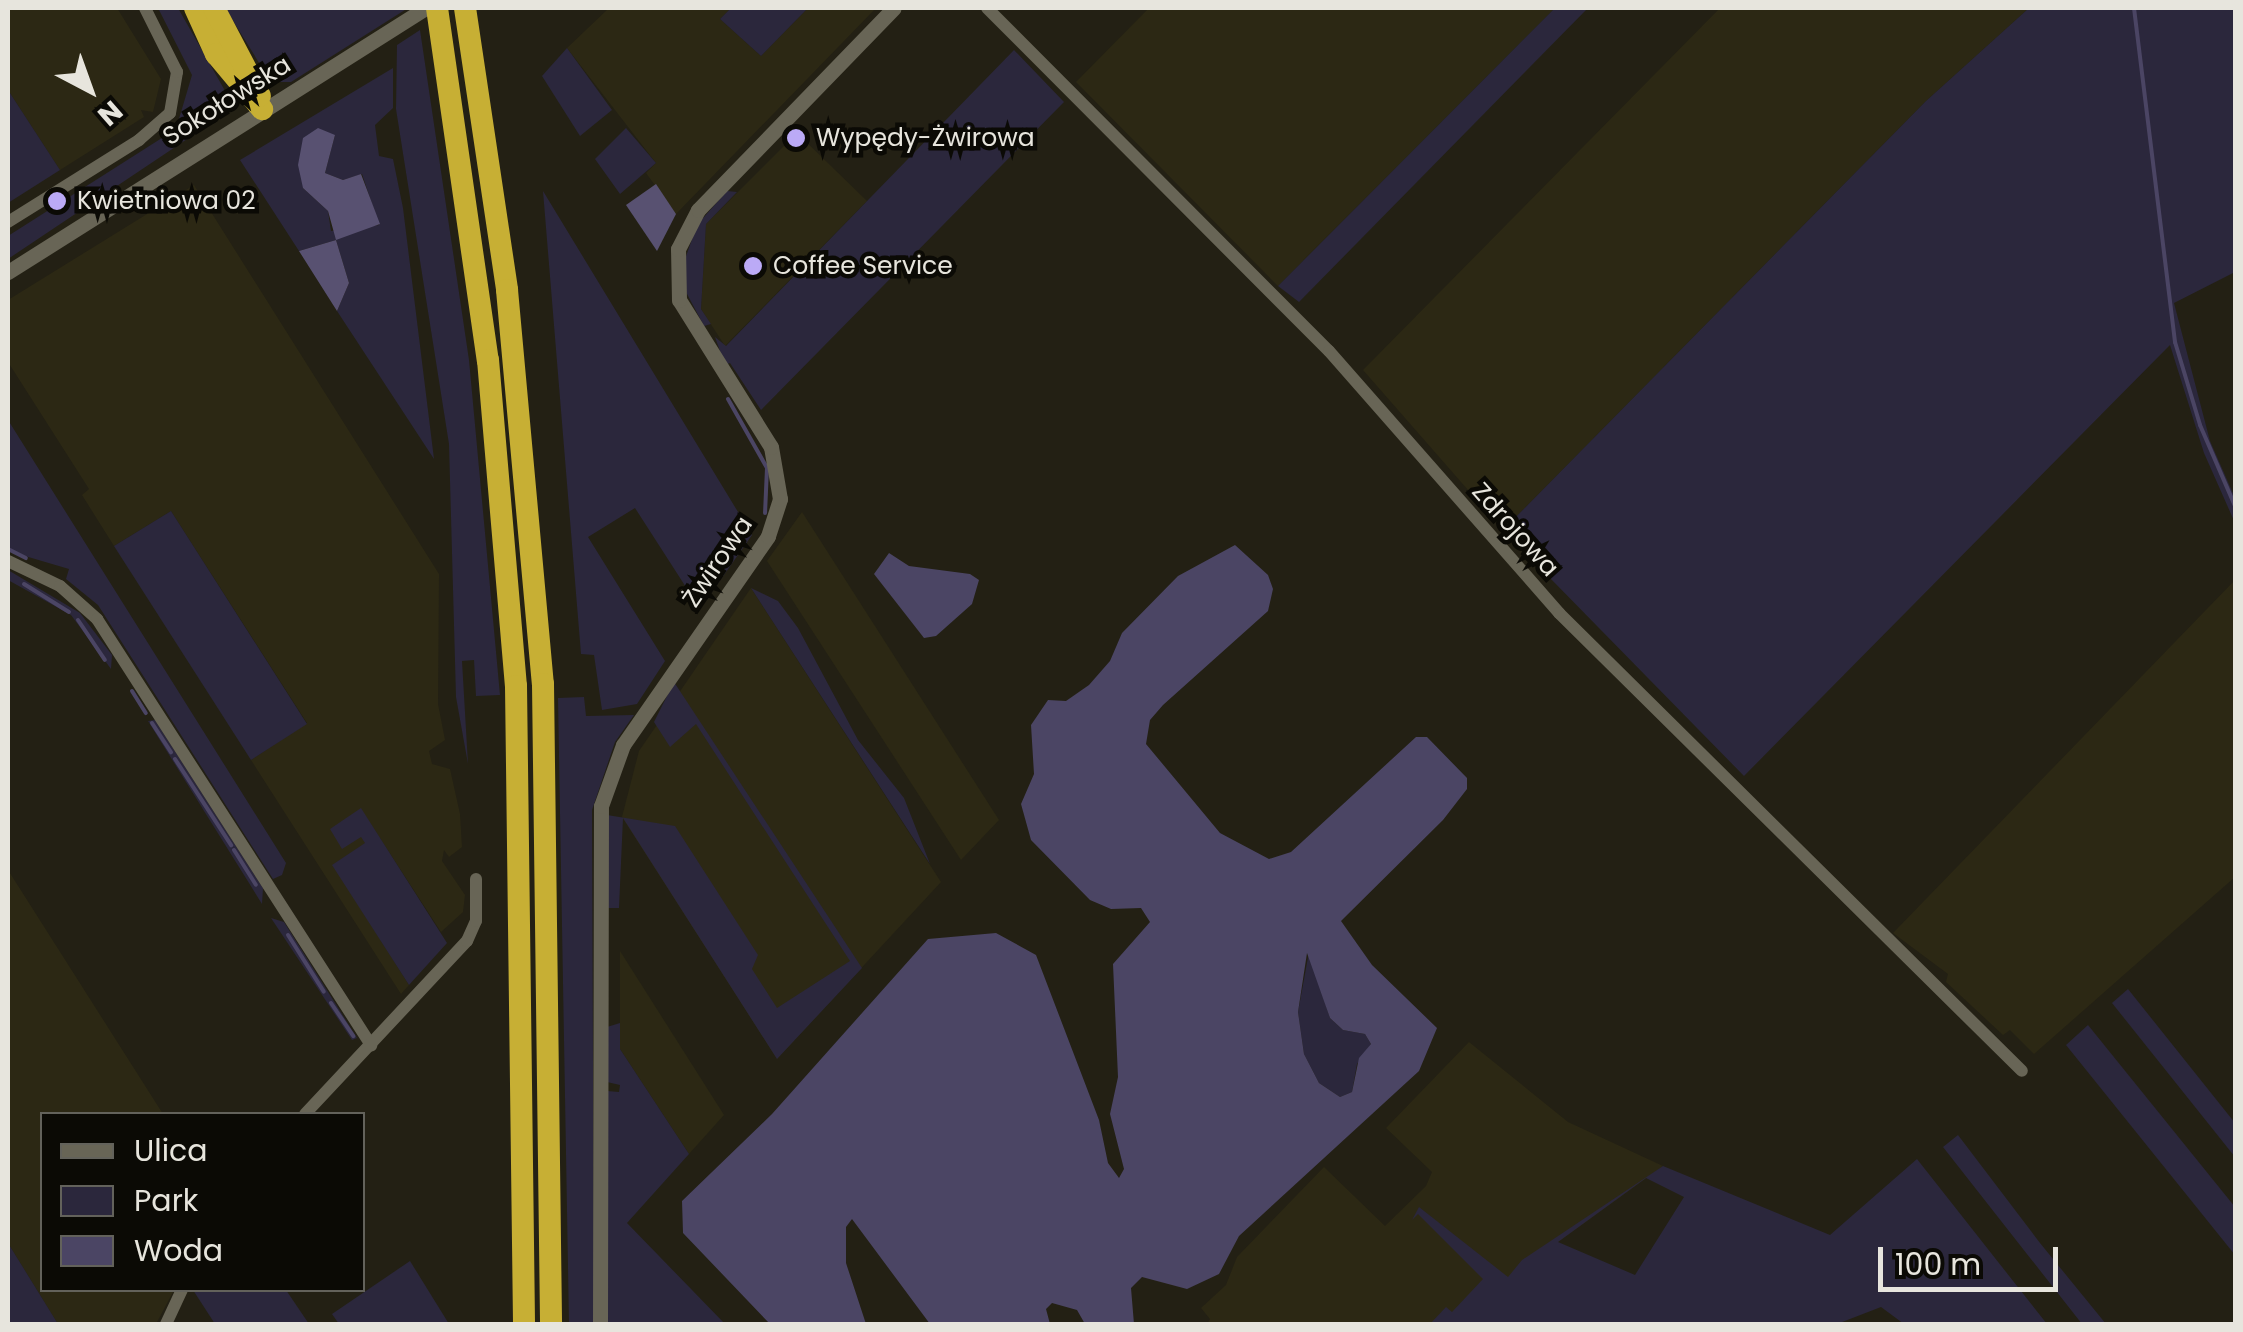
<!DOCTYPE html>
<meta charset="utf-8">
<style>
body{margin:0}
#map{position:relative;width:2243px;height:1332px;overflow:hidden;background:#232014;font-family:Poppins,sans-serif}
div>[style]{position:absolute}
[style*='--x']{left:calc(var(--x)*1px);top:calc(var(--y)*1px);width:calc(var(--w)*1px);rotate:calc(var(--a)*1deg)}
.built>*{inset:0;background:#2c2814}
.green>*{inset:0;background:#2b273c}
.forest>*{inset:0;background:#585171}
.water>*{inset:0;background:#4b4564}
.stream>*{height:4px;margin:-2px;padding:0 2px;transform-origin:2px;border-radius:2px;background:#4b4564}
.minor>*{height:12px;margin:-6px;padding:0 6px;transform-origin:6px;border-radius:6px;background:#686556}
.tertiary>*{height:15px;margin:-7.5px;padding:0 7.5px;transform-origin:7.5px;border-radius:7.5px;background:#686556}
.motorway>*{height:22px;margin:-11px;padding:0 11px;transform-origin:11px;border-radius:11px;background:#c7af34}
.dots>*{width:28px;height:28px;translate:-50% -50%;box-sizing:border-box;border:5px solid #0b0a05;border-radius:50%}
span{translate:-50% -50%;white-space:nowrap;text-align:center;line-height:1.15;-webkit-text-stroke:9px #0b0a05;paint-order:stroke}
.street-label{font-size:25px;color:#e7e5dd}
.poi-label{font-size:25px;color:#e7e5dd}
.left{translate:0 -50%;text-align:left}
.frame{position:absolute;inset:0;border:10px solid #e7e5dd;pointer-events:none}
.legend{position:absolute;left:40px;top:1112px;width:325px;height:180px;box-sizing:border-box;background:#0b0a05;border:2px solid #63625b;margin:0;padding:12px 18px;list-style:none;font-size:30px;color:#e7e5dd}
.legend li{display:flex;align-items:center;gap:20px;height:50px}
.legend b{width:50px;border:2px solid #63625b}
.north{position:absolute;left:40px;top:40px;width:100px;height:100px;-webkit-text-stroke:8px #0b0a05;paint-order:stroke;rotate:139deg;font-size:28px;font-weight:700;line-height:40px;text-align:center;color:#e7e5dd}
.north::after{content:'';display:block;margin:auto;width:35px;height:45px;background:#e7e5dd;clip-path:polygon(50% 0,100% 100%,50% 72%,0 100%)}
.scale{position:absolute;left:1878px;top:1247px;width:180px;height:45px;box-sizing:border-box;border:5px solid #e7e5dd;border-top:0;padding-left:12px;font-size:30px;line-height:35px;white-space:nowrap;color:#e7e5dd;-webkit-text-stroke:8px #0b0a05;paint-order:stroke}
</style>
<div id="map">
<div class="built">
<div style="clip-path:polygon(8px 8px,117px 8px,161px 79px,153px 112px,141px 110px,144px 117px,60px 170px,8px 90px)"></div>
<div style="clip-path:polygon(609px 8px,731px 8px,720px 19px,761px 56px,808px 8px,876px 8px,676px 214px,646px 173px,656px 163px,567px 48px)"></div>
<div style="clip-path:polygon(1149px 8px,1555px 8px,1278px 286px,1076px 82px)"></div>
<div style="clip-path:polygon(1720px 8px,2029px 8px,1926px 101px,1503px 530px,1363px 370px)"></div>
<div style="clip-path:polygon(797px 133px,867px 201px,725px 346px,701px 309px,706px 224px)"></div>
<div style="clip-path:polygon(194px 185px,439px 574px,438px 704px,445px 740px,429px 751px,432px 764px,450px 769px,460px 814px,462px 847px,449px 857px,444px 850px,442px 861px,465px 895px,463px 912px,441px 932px,361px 809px,366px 843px,333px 865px,409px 985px,401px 994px,251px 760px,307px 723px,171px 511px,114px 546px,82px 495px,89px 489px,8px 362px,8px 300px)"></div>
<div style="clip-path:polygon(802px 512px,999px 820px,961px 860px,767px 561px)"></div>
<div style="clip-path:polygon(2235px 580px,2235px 877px,2034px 1054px,2010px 1030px,2003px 1035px,1946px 982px,1948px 974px,1893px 933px)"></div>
<div style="clip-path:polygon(751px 588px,941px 882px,777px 1059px,622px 817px,639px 751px)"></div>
<div style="clip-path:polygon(8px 870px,163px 1114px,42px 1114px,42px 1290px,174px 1290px,156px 1324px,58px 1324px,8px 1243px)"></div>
<div style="clip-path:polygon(620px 951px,724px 1115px,689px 1154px,620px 1049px)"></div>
<div style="clip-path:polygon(1469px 1042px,1568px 1122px,1663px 1166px,1445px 1324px,1207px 1324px,1210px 1319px,1201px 1308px,1226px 1285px,1237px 1257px,1324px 1167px,1385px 1226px,1426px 1186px,1432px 1172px,1386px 1128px)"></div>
</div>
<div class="green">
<div style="clip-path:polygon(158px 8px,178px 8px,224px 89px,220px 117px,8px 259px,8px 236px,176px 129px,192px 75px)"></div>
<div style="clip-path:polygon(225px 8px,408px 8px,291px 82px,271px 82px)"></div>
<div style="clip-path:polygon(731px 8px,808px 8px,761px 56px,720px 19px)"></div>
<div style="clip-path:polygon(1555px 8px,1588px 8px,1299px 302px,1278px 286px)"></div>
<div style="clip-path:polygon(2029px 8px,2235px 8px,2235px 272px,2174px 303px,2210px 441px,2235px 498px,2235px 523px,2204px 453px,2170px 345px,1744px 776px,1503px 530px,1926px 101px)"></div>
<div style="clip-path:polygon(420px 30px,469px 360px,500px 695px,476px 696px,474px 660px,462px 661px,468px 764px,456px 697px,449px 444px,396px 109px,397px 45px)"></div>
<div style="clip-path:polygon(567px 48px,612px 110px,580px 136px,542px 76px)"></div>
<div style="clip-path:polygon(1014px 50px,1064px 102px,761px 410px,730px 363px,725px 365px,715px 337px,726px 346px)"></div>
<div style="clip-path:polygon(evenodd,393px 68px,393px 108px,375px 125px,379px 156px,393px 159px,403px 208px,434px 459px,337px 311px,349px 283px,336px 240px,299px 251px,240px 160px,393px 68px,335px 135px,325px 173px,343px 180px,362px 174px,379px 225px,331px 231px,328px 211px,303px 188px,335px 135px)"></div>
<div style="clip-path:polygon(8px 90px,60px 170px,8px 203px)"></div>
<div style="clip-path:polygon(626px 128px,656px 163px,620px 194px,595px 159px)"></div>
<div style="clip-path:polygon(543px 191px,752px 535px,700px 609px,635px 508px,588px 537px,665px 661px,637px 704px,602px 710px,594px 655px,581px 654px)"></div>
<div style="clip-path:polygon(727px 191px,737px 192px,706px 224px,701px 309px,711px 324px,704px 326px,686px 292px,684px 262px,697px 225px)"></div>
<div style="clip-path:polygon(8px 420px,286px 863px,282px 875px,273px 879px,98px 605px,66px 579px,69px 569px,8px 551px)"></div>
<div style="clip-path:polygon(171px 511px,307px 724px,251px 760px,114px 546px)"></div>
<div style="clip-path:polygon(8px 570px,80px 613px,112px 655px,111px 669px,71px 615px,8px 580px)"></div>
<div style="clip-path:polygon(751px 588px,778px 601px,798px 628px,858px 740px,904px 798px,930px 864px)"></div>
<div style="clip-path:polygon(674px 682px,862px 968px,777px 1059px,623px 818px,619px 908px,605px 908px,607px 815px,675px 826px,758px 955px,752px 969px,777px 1008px,850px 961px,696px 724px,670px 747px,654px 722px)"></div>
<div style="clip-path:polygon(584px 697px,586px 716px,634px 715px,615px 742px,592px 810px,594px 1324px,569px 1324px,558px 698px)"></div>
<div style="clip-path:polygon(155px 720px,263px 888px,262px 904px,148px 721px)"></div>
<div style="clip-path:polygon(361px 808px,447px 943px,409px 985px,332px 865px,365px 843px,361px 837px,342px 849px,330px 829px)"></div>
<div style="clip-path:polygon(271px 918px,284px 922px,357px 1038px,352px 1040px)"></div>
<div style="clip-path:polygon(1309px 952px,1330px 1018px,1343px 1030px,1365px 1034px,1371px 1044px,1357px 1064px,1352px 1092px,1340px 1097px,1319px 1083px,1304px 1054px,1298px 1012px)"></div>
<div style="clip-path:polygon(2128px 989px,2235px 1123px,2235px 1157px,2112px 1003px)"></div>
<div style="clip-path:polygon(620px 1023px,620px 1049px,689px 1154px,627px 1223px,725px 1324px,607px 1324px,607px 1091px,619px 1092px,620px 1085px,607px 1082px,607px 1027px)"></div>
<div style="clip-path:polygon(2088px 1025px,2235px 1207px,2235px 1255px,2066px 1045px)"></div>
<div style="clip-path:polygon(1958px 1135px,2040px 1243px,2106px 1324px,2082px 1324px,1943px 1147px)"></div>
<div style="clip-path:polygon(evenodd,1917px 1159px,2047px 1324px,1904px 1324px,1881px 1307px,1837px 1324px,1430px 1324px,1446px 1307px,1452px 1312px,1483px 1279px,1418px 1214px,1412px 1220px,1419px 1207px,1508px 1277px,1522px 1260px,1663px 1166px,1830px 1235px,1917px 1159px,1646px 1178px,1684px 1197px,1635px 1275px,1558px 1242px,1646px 1178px)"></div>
<div style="clip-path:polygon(8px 1243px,58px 1324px,8px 1324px)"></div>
<div style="clip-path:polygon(410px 1261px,449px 1324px,339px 1324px,332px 1314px)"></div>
<div style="clip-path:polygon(193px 1290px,286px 1290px,309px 1324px,215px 1324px)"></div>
</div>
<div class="forest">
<div style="clip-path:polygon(318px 128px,335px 135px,325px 173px,343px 180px,361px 174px,380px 224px,336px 240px,349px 283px,337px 311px,299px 251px,336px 240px,328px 211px,303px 188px,298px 165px,303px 138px)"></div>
<div style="clip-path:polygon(656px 184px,676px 214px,657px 251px,626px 205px)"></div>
</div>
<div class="water">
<div style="clip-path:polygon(evenodd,1235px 545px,1268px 575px,1273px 589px,1268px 611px,1163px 705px,1150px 720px,1146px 744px,1220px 833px,1269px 859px,1291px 852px,1416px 737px,1427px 737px,1467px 778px,1467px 789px,1443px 820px,1341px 921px,1372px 965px,1437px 1028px,1419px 1071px,1239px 1236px,1219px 1274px,1187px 1289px,1142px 1277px,1131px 1288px,1134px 1324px,1085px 1324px,1077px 1310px,1052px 1303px,1046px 1309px,1050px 1324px,930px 1324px,852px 1219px,846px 1227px,846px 1263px,866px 1324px,770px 1324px,683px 1233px,682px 1201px,772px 1114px,928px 939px,996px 933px,1036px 955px,1099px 1120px,1108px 1163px,1119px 1178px,1124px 1169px,1110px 1114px,1118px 1077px,1113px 964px,1150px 922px,1141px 908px,1111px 909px,1090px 900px,1031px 840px,1021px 804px,1034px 774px,1031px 725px,1048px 700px,1066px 701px,1089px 685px,1110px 661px,1122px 633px,1178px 576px,1235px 545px,1307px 953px,1330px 1018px,1343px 1030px,1365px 1034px,1371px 1044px,1359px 1058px,1352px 1092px,1340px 1097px,1319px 1083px,1304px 1054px,1298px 1012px,1307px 953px)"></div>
<div style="clip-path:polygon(889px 553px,909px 566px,970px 574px,979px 580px,972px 604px,936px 636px,924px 638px,874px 574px)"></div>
</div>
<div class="stream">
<div style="--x:2134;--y:8;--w:337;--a:83"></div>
<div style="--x:2175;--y:342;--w:87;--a:73.2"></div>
<div style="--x:2200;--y:425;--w:90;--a:66.6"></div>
<div style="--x:728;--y:399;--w:79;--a:60.5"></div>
<div style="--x:767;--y:468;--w:45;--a:92.5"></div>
<div style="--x:8;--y:549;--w:20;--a:27"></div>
<div style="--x:24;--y:584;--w:53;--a:31.9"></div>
<div style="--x:78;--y:620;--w:48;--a:56"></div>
<div style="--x:132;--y:691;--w:26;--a:58"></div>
<div style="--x:152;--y:723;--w:35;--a:57"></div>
<div style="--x:175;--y:759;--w:103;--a:56.9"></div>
<div style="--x:234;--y:850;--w:41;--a:57.8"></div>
<div style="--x:288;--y:935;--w:67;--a:57.7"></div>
<div style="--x:331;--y:1003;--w:40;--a:56"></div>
</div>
<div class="minor">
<div style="--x:987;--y:8;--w:484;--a:45.1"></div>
<div style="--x:1329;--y:351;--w:349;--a:48.7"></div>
<div style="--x:1559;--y:613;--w:651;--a:44.69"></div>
<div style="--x:8;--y:222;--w:155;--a:-32"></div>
<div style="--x:139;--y:140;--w:41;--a:-41.1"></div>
<div style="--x:170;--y:113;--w:42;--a:-80.3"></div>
<div style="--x:177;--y:72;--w:72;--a:-116.6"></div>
<div style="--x:8;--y:561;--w:58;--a:25.7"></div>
<div style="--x:60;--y:586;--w:50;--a:41.7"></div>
<div style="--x:97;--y:619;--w:507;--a:57.25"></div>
<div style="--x:305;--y:1114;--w:237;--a:-46.9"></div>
<div style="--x:467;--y:941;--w:22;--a:-66"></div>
<div style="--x:476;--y:921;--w:42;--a:-90"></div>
<div style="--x:166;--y:1324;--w:38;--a:-65"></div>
</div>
<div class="tertiary">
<div style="--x:8;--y:272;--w:494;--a:-32.3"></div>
<div style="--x:600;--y:1324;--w:518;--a:-89.89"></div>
<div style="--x:601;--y:806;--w:65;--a:-70.2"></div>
<div style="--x:623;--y:745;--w:254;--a:-55.2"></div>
<div style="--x:768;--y:536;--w:39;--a:-72"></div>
<div style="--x:780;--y:499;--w:53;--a:-99.8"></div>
<div style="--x:771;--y:447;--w:173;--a:-122"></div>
<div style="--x:679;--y:300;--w:51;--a:-91.1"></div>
<div style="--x:678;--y:249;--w:44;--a:-62.9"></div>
<div style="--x:698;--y:210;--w:281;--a:-45.9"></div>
</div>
<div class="motorway">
<div style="--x:195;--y:8;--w:51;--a:65.5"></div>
<div style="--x:216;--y:54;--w:72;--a:50.1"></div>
<div style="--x:214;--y:8;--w:99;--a:62.4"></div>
<div style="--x:437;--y:8;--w:356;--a:81.8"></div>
<div style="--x:488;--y:360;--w:327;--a:85.1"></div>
<div style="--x:516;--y:686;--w:638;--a:89.28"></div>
<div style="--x:465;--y:8;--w:285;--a:81.5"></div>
<div style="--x:507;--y:290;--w:396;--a:84.8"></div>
<div style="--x:543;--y:684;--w:640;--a:89.28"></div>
</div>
<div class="dots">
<div style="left:796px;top:138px;background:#bbaaf6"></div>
<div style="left:57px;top:201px;background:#bbaaf6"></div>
<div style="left:753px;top:266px;background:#bbaaf6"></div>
</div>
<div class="street-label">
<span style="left:227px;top:101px;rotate:-32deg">Sokołowska</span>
<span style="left:1515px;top:530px;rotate:48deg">Zdrojowa</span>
<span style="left:718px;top:562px;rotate:-56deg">Żwirowa</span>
</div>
<div class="poi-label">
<span class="left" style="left:816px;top:138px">Wypędy-Żwirowa</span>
<span class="left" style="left:77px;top:201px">Kwietniowa 02</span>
<span class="left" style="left:773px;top:266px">Coffee Service</span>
</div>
<div class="frame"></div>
<ul class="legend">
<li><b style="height:12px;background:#686556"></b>Ulica</li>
<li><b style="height:28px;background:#2b273c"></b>Park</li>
<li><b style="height:28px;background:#4b4564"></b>Woda</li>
</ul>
<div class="north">N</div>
<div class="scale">100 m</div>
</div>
